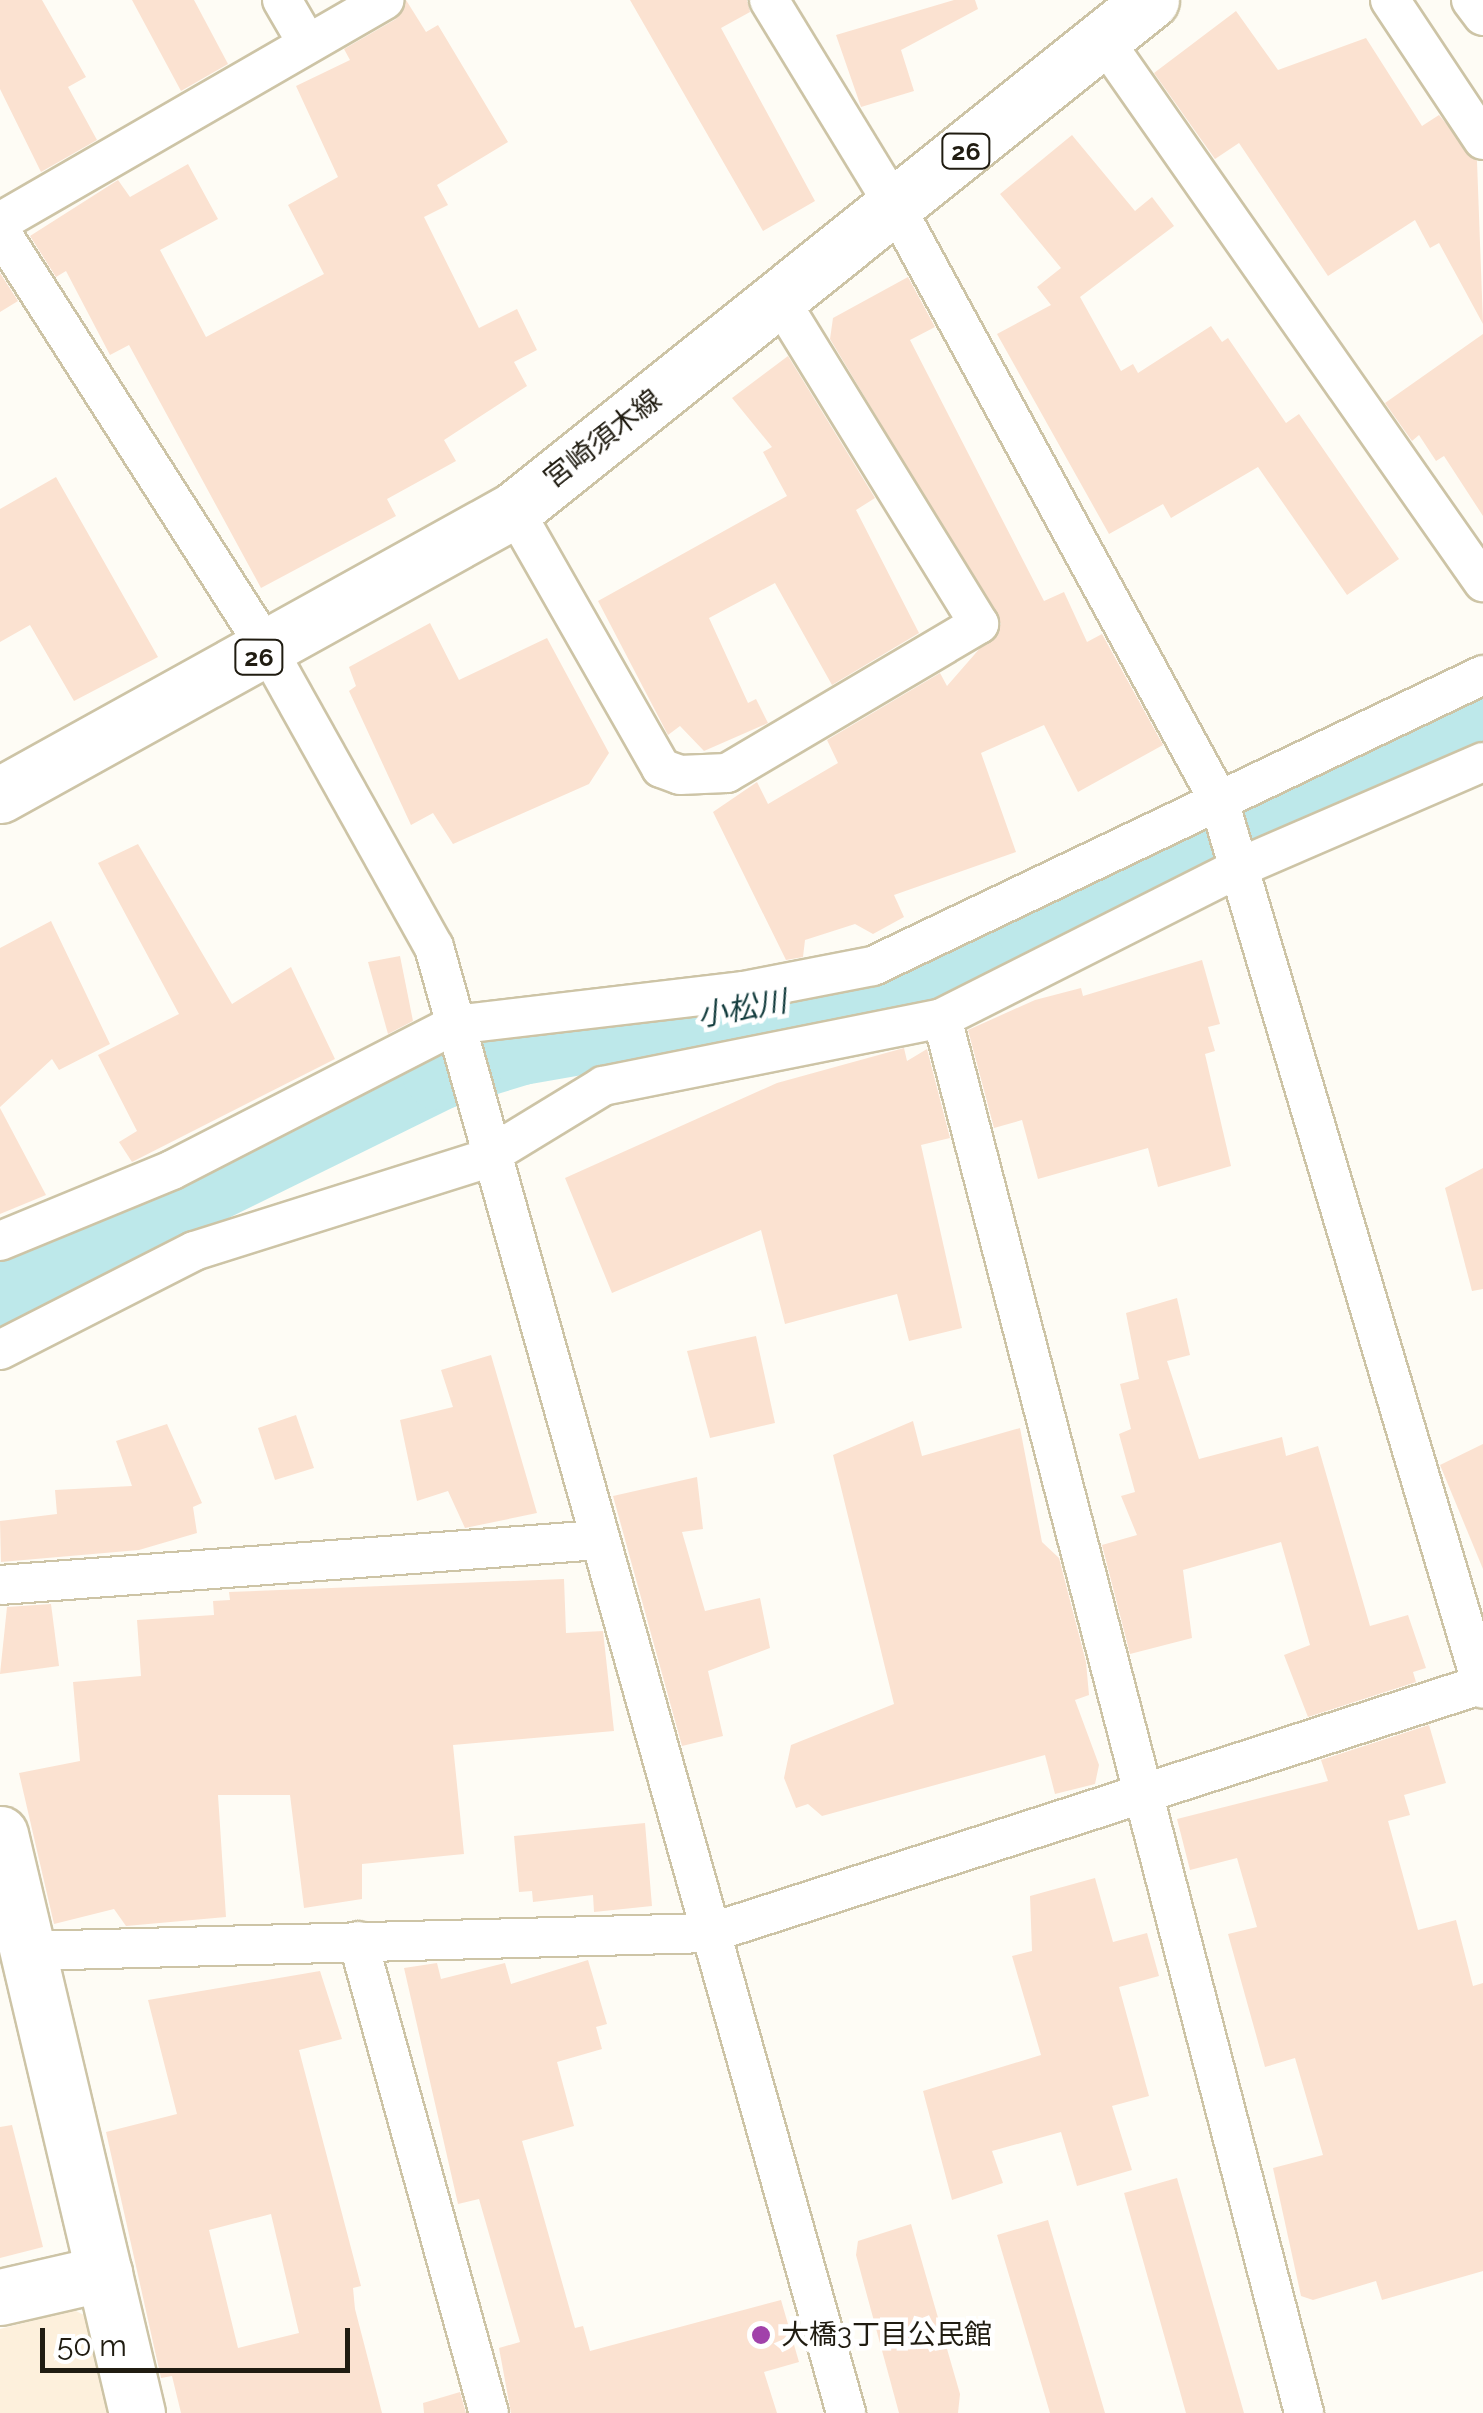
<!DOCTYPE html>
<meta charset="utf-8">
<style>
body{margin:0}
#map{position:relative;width:1483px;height:2413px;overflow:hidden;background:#fefcf5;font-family:Raleway,"Noto Sans JP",sans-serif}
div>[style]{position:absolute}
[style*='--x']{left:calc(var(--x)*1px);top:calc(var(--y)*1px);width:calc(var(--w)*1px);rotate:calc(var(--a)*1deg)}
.education>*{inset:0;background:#fdf0dc}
.river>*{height:75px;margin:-37.5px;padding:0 37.5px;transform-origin:37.5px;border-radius:37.5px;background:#bde8ea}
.building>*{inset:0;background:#fbe2d1}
.roads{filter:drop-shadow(2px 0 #cdc4a6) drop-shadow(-2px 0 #cdc4a6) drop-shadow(0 2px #cdc4a6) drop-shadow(0 -2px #cdc4a6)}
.street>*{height:38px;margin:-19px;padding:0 19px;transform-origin:19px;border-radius:19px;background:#fff}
.secondary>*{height:55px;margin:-27.5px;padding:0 27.5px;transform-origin:27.5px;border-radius:27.5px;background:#fff}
.primary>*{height:55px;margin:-27.5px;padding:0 27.5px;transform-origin:27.5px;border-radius:27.5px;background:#fff}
.dots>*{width:28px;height:28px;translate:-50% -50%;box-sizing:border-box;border:5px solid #fff;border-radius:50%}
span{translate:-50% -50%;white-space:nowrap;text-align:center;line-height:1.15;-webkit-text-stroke:9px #fff;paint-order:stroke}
.shield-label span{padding:2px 8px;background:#fff;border:2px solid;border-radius:8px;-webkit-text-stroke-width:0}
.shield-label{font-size:25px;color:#201c11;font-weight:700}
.street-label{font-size:28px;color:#201c11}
.poi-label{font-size:28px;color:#201c11}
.left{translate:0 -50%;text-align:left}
.water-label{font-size:30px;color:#133c3d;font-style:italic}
.scale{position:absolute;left:40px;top:2328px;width:310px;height:45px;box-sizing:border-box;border:5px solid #201c11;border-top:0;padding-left:12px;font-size:30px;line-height:35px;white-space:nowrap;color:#201c11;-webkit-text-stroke:8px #fff;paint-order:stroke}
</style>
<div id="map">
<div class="education">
<div style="clip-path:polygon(74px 2310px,100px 2323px,121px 2413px,0 2413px,0 2329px)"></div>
</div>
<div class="river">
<div style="--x:0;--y:1288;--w:489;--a:-26.2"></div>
<div style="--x:439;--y:1072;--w:86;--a:-17"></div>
<div style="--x:521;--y:1047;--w:361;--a:-9.9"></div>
<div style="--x:877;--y:985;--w:167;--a:-21"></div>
<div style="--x:1033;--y:925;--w:494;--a:-24.5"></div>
</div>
<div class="building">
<div style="clip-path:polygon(0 0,42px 0,86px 77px,68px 87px,97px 140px,41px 172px,0 89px)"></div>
<div style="clip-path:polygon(132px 0,194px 0,228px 64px,181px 91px)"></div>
<div style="clip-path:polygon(406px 0,426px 32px,438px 25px,508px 142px,437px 185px,448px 205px,424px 217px,479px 328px,517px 309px,537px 350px,514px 362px,527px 386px,444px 440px,456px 461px,387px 499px,396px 516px,261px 588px,129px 345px,110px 355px,66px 271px,56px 277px,30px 236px,118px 180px,130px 197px,188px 164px,218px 219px,160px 250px,206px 337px,324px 274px,288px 205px,338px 177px,296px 86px,350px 60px,344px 49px,396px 19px)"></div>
<div style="clip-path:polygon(630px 0,747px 0,750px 12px,721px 28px,815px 201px,763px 231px)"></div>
<div style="clip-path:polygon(954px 0,975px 0,978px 9px,901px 50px,914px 91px,861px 107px,836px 35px)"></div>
<div style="clip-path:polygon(1236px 11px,1278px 70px,1366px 38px,1422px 126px,1439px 115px,1477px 161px,1483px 324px,1439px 243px,1430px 248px,1415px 220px,1328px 276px,1239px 143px,1215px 159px,1154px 73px)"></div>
<div style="clip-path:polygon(1072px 135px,1135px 211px,1152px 197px,1174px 226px,1080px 297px,1121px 371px,1133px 364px,1138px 373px,1211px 326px,1222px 342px,1228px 338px,1286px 423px,1299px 414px,1399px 559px,1347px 595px,1258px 467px,1171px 518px,1163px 504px,1109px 534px,997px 334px,1051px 305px,1037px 287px,1061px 268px,1000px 194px)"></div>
<div style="clip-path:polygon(0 273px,18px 301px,0 312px)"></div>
<div style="clip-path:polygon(908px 277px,935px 327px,910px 340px,1044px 601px,1064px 592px,1087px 642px,1102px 634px,1163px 745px,1078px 792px,1044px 725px,981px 753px,1016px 852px,894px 895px,904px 917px,873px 934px,855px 924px,805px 940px,803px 957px,786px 960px,713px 812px,757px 782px,768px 804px,838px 763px,827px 740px,940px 673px,947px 686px,1001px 624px,830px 339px,833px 318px)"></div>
<div style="clip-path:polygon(1483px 334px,1483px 516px,1444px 456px,1436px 461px,1419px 435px,1412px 441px,1385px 403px)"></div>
<div style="clip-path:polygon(788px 356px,875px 498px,856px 510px,919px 633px,832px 685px,775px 583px,709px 618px,748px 703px,756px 699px,768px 723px,704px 751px,680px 726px,668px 735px,598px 601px,787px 496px,763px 452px,772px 447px,732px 398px)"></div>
<div style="clip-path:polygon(56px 477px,158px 657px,74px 701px,30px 625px,0 642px,0 509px)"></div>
<div style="clip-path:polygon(430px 623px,459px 680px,547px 638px,609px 753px,589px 784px,453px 844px,433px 813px,411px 825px,349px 691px,356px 686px,349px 667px)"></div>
<div style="clip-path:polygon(138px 844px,232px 1004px,291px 967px,335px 1059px,132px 1162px,119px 1142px,137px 1131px,98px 1055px,179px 1014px,98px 863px)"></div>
<div style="clip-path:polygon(51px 921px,110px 1044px,59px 1070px,52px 1059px,0 1107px,0 948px)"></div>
<div style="clip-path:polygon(400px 956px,413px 1021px,388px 1034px,368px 962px)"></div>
<div style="clip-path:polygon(1202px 960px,1220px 1024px,1208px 1027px,1215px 1051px,1205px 1054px,1231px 1166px,1158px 1187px,1148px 1148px,1038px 1179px,1022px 1120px,994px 1128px,968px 1030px,1035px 1000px,1081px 988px,1083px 996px)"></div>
<div style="clip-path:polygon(904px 1048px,907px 1061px,927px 1049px,950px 1138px,921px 1145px,962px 1328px,909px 1341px,897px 1294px,785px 1324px,761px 1230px,612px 1293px,565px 1178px,777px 1083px)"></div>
<div style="clip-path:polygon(0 1108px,46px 1195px,0 1214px)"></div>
<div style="clip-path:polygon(1483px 1168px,1483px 1289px,1472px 1291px,1445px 1188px)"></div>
<div style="clip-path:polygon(1177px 1298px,1190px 1355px,1167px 1361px,1199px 1459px,1282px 1437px,1286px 1456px,1318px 1446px,1370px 1626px,1408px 1615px,1426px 1668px,1413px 1672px,1416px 1682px,1308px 1717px,1284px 1655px,1310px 1645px,1281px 1542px,1183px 1570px,1192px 1638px,1130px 1654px,1102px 1545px,1137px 1535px,1121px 1496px,1135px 1492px,1119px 1434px,1131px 1429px,1120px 1384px,1139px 1379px,1126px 1313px)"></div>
<div style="clip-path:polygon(756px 1336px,775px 1423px,710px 1438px,687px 1351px)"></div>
<div style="clip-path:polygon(491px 1355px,537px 1513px,465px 1528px,448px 1491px,417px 1501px,400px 1420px,453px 1407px,441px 1370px)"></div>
<div style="clip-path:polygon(296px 1415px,314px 1468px,275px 1480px,258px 1428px)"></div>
<div style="clip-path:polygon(913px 1421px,922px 1456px,1020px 1428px,1042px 1542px,1059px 1558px,1086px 1662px,1089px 1695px,1075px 1700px,1099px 1765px,1095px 1784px,1055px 1794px,1045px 1755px,822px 1816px,808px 1804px,796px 1808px,784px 1778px,791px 1745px,894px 1704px,833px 1455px)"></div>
<div style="clip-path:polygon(167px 1424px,202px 1503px,193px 1507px,197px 1533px,139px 1550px,1px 1562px,0 1521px,57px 1514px,55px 1490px,132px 1486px,116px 1441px)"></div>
<div style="clip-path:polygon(1483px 1444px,1483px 1569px,1440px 1465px)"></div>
<div style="clip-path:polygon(697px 1477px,703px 1529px,682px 1532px,705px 1611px,760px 1598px,770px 1648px,708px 1671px,723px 1736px,682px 1746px,613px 1496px)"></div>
<div style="clip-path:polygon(564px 1579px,566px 1633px,603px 1631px,614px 1731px,453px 1745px,464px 1854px,362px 1864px,362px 1899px,304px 1908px,290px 1795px,218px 1795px,226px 1917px,126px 1926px,114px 1909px,54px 1924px,19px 1773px,80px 1761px,73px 1682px,141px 1676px,137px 1620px,214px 1615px,213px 1601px,230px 1600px,229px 1592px)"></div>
<div style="clip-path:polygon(51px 1604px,59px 1666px,0 1674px,7px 1607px)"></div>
<div style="clip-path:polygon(1429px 1725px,1446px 1783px,1404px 1795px,1410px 1815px,1388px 1821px,1418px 1930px,1456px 1920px,1473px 1986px,1483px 1983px,1483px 2271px,1382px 2300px,1376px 2281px,1313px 2300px,1301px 2296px,1273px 2168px,1323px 2155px,1295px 2058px,1265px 2067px,1228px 1934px,1257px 1927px,1237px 1858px,1190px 1870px,1177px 1819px,1328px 1781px,1321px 1760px)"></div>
<div style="clip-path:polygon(645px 1823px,652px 1906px,594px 1912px,593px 1895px,533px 1902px,532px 1891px,519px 1892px,514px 1836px)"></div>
<div style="clip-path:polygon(1095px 1878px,1113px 1942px,1147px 1933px,1159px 1976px,1119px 1987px,1149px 2096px,1112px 2106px,1132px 2170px,1077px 2186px,1061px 2132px,992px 2151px,1003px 2183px,952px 2200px,923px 2091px,1041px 2055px,1012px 1956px,1032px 1951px,1030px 1896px)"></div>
<div style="clip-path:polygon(588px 1960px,607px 2024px,596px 2027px,602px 2049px,557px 2062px,574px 2126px,522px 2141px,575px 2328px,583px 2326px,590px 2351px,781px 2300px,799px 2362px,764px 2372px,777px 2413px,511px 2413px,499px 2348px,520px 2342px,479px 2199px,458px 2204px,404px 1968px,437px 1963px,441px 1979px,505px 1963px,511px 1984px)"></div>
<div style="clip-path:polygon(evenodd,320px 1971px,342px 2039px,299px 2050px,361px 2286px,353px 2288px,355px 2309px,382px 2413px,181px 2413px,172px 2376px,161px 2378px,106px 2132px,177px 2114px,148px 2000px,320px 1971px,271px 2214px,299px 2333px,238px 2348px,209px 2230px,271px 2214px)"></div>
<div style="clip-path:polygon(12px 2125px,43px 2247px,0 2258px,0 2127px)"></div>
<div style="clip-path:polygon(1177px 2178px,1244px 2413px,1186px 2413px,1124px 2193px)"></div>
<div style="clip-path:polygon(1048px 2220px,1105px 2413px,1050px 2413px,997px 2235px)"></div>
<div style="clip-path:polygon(911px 2224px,960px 2394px,958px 2413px,899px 2413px,856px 2255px,858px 2241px)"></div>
<div style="clip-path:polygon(460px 2392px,466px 2413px,424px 2413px,423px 2403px)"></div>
</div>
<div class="roads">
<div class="street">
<div style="--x:282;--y:0;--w:50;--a:59.8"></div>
<div style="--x:769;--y:0;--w:244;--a:58.6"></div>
<div style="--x:896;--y:208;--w:675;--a:61.42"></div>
<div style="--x:1219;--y:801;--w:926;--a:73.44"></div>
<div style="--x:1390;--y:0;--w:168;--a:56.4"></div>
<div style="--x:1471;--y:0;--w:20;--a:53"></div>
<div style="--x:1103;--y:39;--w:663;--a:55.02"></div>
<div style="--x:0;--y:222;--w:444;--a:-30"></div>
<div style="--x:0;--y:231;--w:500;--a:57.4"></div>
<div style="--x:269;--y:652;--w:338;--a:60.8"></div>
<div style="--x:434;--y:947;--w:1523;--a:74.3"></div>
<div style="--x:514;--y:510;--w:297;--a:60.3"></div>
<div style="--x:661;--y:768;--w:20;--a:20"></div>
<div style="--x:680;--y:775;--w:47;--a:-2.4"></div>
<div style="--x:727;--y:773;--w:293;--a:-30.6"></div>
<div style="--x:979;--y:624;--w:380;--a:-121.6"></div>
<div style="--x:942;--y:1018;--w:1441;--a:75.45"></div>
<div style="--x:0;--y:1241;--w:186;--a:-22.4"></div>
<div style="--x:172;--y:1170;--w:317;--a:-27.2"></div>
<div style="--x:454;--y:1025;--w:292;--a:-6.7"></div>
<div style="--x:744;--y:991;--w:131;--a:-11"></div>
<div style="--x:873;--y:966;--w:676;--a:-25.5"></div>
<div style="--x:0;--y:1350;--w:218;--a:-27"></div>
<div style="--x:194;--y:1251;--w:302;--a:-17.5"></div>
<div style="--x:482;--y:1160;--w:142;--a:-31.4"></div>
<div style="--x:603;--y:1086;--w:346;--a:-11.3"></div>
<div style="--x:942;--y:1018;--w:339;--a:-26.8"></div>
<div style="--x:1245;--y:865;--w:259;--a:-23.4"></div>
<div style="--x:0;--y:1585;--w:601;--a:-4.3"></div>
<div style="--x:358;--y:1941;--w:490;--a:74.5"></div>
<div style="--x:27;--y:1951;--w:683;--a:-1.51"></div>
<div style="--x:710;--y:1933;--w:812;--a:-17.85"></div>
</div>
<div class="secondary">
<div style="--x:0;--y:1834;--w:595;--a:76.69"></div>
<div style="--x:0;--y:2297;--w:107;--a:-13"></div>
</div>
<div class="primary">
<div style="--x:0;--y:795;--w:588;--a:-29.01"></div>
<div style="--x:514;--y:510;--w:816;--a:-38.68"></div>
</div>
</div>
<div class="dots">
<div style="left:761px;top:2335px;background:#a142aa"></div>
</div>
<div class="shield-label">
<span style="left:966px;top:151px">26</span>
<span style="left:259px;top:657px">26</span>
</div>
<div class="street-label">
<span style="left:603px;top:439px;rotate:-38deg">宮崎須木線</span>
</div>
<div class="poi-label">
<span class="left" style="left:781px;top:2335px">大橋3丁目公民館</span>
</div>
<div class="water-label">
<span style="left:742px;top:1009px;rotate:-10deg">小松川</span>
</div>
<div class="scale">50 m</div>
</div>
